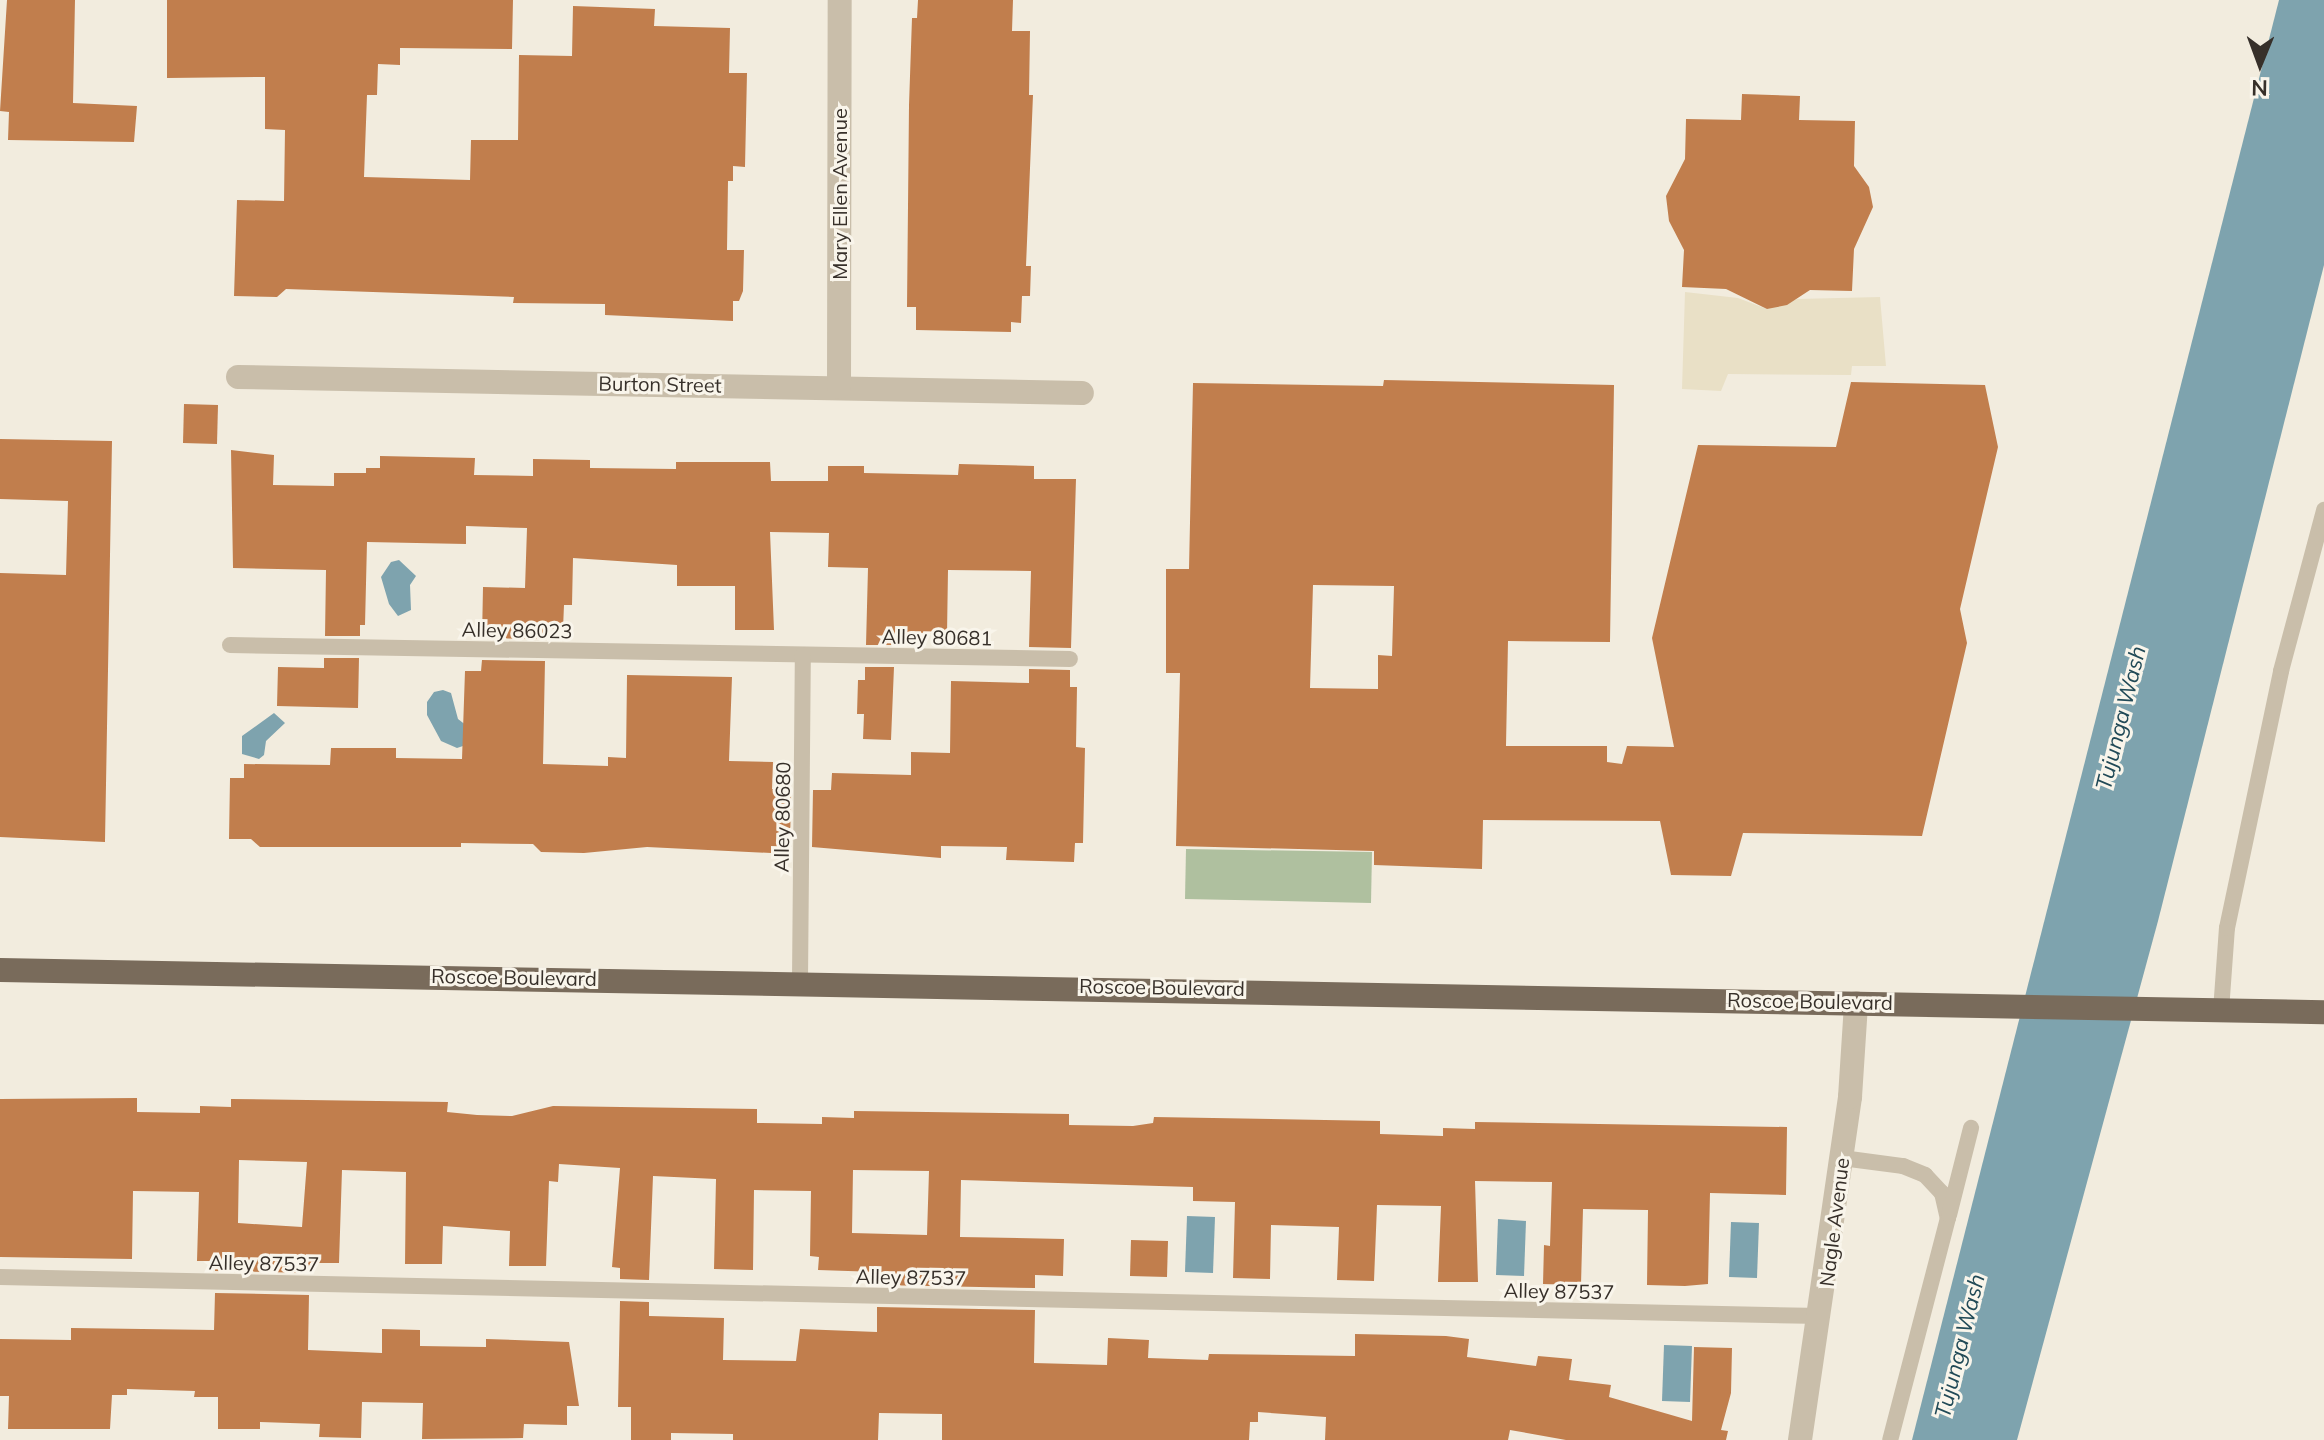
<!DOCTYPE html>
<style>
body{margin:0}
#map{position:relative;width:2324px;height:1440px;overflow:hidden;background:#f2ecde;font-family:Mulish,sans-serif}
div>[style]{position:absolute}
[style*='--x']{left:calc(var(--x)*1px);top:calc(var(--y)*1px);width:calc(var(--w)*1px);rotate:calc(var(--a)*1deg)}
.green>*{inset:0;background:#afc09f}
.plaza>*{inset:0;background:#e9e0c6}
.water>*{inset:0;background:#7ea3ae}
.building>*{inset:0;background:#c17e4d}
.lane>*{height:16px;margin:-8px;padding:0 8px;transform-origin:8px;border-radius:8px;background:#c9beaa}
.street>*{height:24px;margin:-12px;padding:0 12px;transform-origin:12px;border-radius:12px;background:#c9beaa}
.primary>*{height:24px;margin:-12px;padding:0 12px;transform-origin:12px;border-radius:12px;background:#796b5b}
span{translate:-50% -50%;white-space:nowrap;text-align:center;line-height:1.15;-webkit-text-stroke:6px #f9f5eb;paint-order:stroke}
.street-label{font-size:20px;color:#37302a}
.water-label{font-size:22px;color:#214a57;font-style:italic}
.north{position:absolute;left:2220px;top:24px;width:80px;height:80px;-webkit-text-stroke:6px #f9f5eb;paint-order:stroke;rotate:181deg;font-size:22px;font-weight:700;line-height:32px;text-align:center;color:#37302a}
.north::after{content:'';display:block;margin:auto;width:28px;height:36px;background:#37302a;clip-path:polygon(50% 0,100% 100%,50% 72%,0 100%)}
</style>
<div id="map">
<div class="green">
<div style="clip-path:polygon(1186px 849px,1372px 852px,1371px 903px,1185px 899px)"></div>
</div>
<div class="plaza">
<div style="clip-path:polygon(1685px 292px,1738px 298px,1767px 309px,1797px 299px,1880px 297px,1886px 366px,1852px 366px,1851px 375px,1728px 374px,1721px 391px,1682px 389px)"></div>
</div>
<div class="water">
<div style="clip-path:polygon(2279px 0,2324px 0,2324px 265px,2158px 921px,2017px 1440px,1912px 1440px)"></div>
<div style="clip-path:polygon(399px 560px,416px 576px,410px 585px,411px 610px,398px 616px,389px 604px,381px 577px,391px 562px)"></div>
<div style="clip-path:polygon(443px 690px,451px 693px,458px 719px,467px 726px,466px 745px,457px 748px,441px 741px,427px 715px,427px 702px,434px 692px)"></div>
<div style="clip-path:polygon(274px 713px,285px 723px,266px 741px,264px 755px,259px 759px,242px 754px,242px 736px)"></div>
<div style="clip-path:polygon(1187px 1216px,1215px 1217px,1213px 1273px,1185px 1272px)"></div>
<div style="clip-path:polygon(1498px 1219px,1526px 1221px,1524px 1276px,1496px 1275px)"></div>
<div style="clip-path:polygon(1731px 1222px,1759px 1223px,1757px 1278px,1729px 1277px)"></div>
<div style="clip-path:polygon(1664px 1345px,1692px 1346px,1690px 1402px,1662px 1401px)"></div>
</div>
<div class="building">
<div style="clip-path:polygon(7px 0,75px 0,73px 103px,137px 106px,134px 142px,8px 140px,9px 112px,0 111px)"></div>
<div style="clip-path:polygon(167px 0,513px 0,512px 49px,400px 48px,400px 65px,378px 64px,377px 95px,367px 95px,364px 177px,470px 180px,471px 140px,518px 140px,519px 55px,572px 56px,573px 6px,655px 9px,654px 26px,730px 28px,729px 73px,747px 73px,745px 167px,733px 166px,733px 181px,728px 181px,727px 250px,744px 250px,743px 291px,739px 301px,733px 301px,733px 321px,605px 315px,605px 304px,513px 303px,514px 297px,286px 289px,277px 297px,234px 296px,237px 200px,284px 201px,285px 130px,265px 129px,265px 77px,167px 78px)"></div>
<div style="clip-path:polygon(918px 0,1013px 0,1012px 31px,1030px 31px,1029px 95px,1033px 95px,1026px 266px,1031px 266px,1030px 296px,1022px 296px,1021px 323px,1011px 322px,1011px 332px,916px 330px,916px 307px,907px 307px,909px 105px,912px 18px,917px 18px)"></div>
<div style="clip-path:polygon(1742px 94px,1800px 96px,1799px 120px,1855px 121px,1854px 166px,1869px 187px,1873px 207px,1854px 249px,1852px 291px,1810px 290px,1787px 305px,1767px 309px,1726px 289px,1682px 287px,1684px 250px,1669px 221px,1666px 196px,1685px 159px,1686px 119px,1741px 120px)"></div>
<div style="clip-path:polygon(evenodd,1384px 380px,1614px 385px,1610px 642px,1508px 641px,1506px 746px,1607px 746px,1607px 762px,1622px 764px,1627px 746px,1674px 747px,1652px 638px,1698px 445px,1836px 447px,1851px 382px,1985px 385px,1998px 447px,1960px 609px,1967px 643px,1922px 836px,1743px 833px,1731px 876px,1671px 875px,1660px 821px,1483px 820px,1482px 869px,1374px 865px,1374px 851px,1176px 846px,1180px 673px,1166px 673px,1166px 569px,1189px 569px,1193px 383px,1383px 386px,1384px 380px,1313px 585px,1394px 586px,1392px 656px,1378px 655px,1378px 689px,1310px 688px,1313px 585px)"></div>
<div style="clip-path:polygon(184px 404px,218px 405px,217px 444px,183px 443px)"></div>
<div style="clip-path:polygon(0 439px,112px 441px,105px 842px,0 837px,0 573px,66px 575px,68px 501px,0 499px)"></div>
<div style="clip-path:polygon(231px 450px,274px 455px,273px 485px,334px 486px,334px 473px,366px 473px,366px 468px,380px 468px,380px 456px,475px 458px,474px 475px,533px 476px,533px 459px,590px 460px,590px 468px,676px 469px,676px 462px,770px 462px,771px 481px,828px 481px,828px 466px,864px 466px,864px 473px,958px 475px,959px 464px,1034px 466px,1034px 479px,1076px 479px,1071px 648px,1029px 647px,1031px 571px,948px 570px,947px 634px,895px 632px,894px 645px,866px 645px,868px 568px,828px 567px,829px 533px,770px 532px,774px 630px,735px 630px,735px 586px,677px 586px,677px 565px,573px 558px,572px 605px,564px 605px,563px 629px,546px 629px,546px 639px,482px 638px,483px 587px,525px 588px,527px 528px,466px 526px,466px 544px,367px 542px,365px 625px,360px 625px,360px 636px,325px 636px,326px 570px,233px 568px)"></div>
<div style="clip-path:polygon(324px 658px,359px 658px,358px 708px,277px 706px,278px 667px,324px 668px)"></div>
<div style="clip-path:polygon(482px 660px,545px 661px,543px 764px,608px 766px,608px 757px,626px 758px,627px 675px,732px 677px,729px 761px,773px 762px,772px 789px,791px 790px,790px 847px,771px 846px,771px 853px,647px 847px,584px 853px,541px 852px,533px 844px,461px 843px,461px 847px,260px 847px,251px 839px,229px 839px,230px 778px,244px 778px,244px 764px,330px 765px,331px 748px,396px 748px,396px 758px,462px 759px,465px 671px,481px 671px)"></div>
<div style="clip-path:polygon(865px 667px,894px 667px,891px 740px,863px 739px,864px 714px,857px 714px,858px 680px,865px 680px)"></div>
<div style="clip-path:polygon(1029px 669px,1070px 670px,1070px 687px,1077px 687px,1076px 747px,1085px 748px,1083px 843px,1075px 843px,1074px 862px,1006px 860px,1007px 847px,941px 846px,941px 858px,812px 847px,813px 790px,831px 790px,832px 773px,911px 775px,911px 752px,950px 753px,951px 681px,1029px 683px)"></div>
<div style="clip-path:polygon(evenodd,137px 1098px,137px 1112px,200px 1113px,200px 1106px,231px 1107px,231px 1099px,448px 1102px,447px 1112px,477px 1115px,512px 1116px,553px 1106px,757px 1109px,757px 1123px,822px 1124px,822px 1117px,854px 1118px,854px 1111px,1069px 1114px,1069px 1125px,1133px 1126px,1153px 1123px,1154px 1117px,1380px 1121px,1380px 1134px,1443px 1136px,1443px 1128px,1475px 1129px,1475px 1122px,1787px 1127px,1786px 1195px,1710px 1193px,1708px 1284px,1685px 1286px,1647px 1285px,1648px 1210px,1583px 1209px,1581px 1285px,1543px 1284px,1544px 1245px,1550px 1246px,1552px 1182px,1475px 1181px,1478px 1282px,1438px 1282px,1441px 1206px,1377px 1205px,1374px 1281px,1337px 1280px,1339px 1227px,1271px 1225px,1270px 1279px,1233px 1278px,1235px 1202px,1193px 1201px,1193px 1187px,961px 1180px,960px 1237px,1064px 1239px,1063px 1276px,1035px 1275px,1035px 1288px,878px 1285px,878px 1272px,818px 1270px,819px 1257px,810px 1256px,811px 1191px,754px 1190px,753px 1270px,714px 1269px,716px 1179px,653px 1176px,649px 1280px,620px 1279px,620px 1268px,612px 1267px,620px 1168px,559px 1164px,558px 1182px,549px 1181px,546px 1266px,509px 1266px,510px 1231px,443px 1226px,442px 1264px,405px 1264px,406px 1172px,342px 1170px,339px 1263px,310px 1263px,310px 1273px,215px 1271px,216px 1261px,197px 1261px,199px 1192px,133px 1191px,132px 1259px,0 1257px,0 1099px,137px 1098px,239px 1160px,307px 1162px,302px 1227px,238px 1223px,239px 1160px,137px 1098px,853px 1170px,929px 1171px,927px 1235px,852px 1233px,853px 1170px)"></div>
<div style="clip-path:polygon(1131px 1240px,1168px 1241px,1167px 1277px,1130px 1276px)"></div>
<div style="clip-path:polygon(215px 1293px,309px 1295px,308px 1350px,382px 1353px,382px 1329px,420px 1330px,420px 1346px,486px 1347px,486px 1339px,569px 1342px,579px 1406px,567px 1406px,567px 1425px,524px 1424px,523px 1438px,422px 1439px,423px 1403px,362px 1402px,361px 1438px,319px 1437px,320px 1424px,260px 1422px,260px 1429px,218px 1429px,218px 1397px,194px 1397px,195px 1391px,127px 1389px,127px 1395px,112px 1395px,110px 1429px,8px 1429px,9px 1396px,0 1396px,0 1339px,71px 1340px,71px 1328px,214px 1330px)"></div>
<div style="clip-path:polygon(620px 1301px,649px 1302px,649px 1316px,724px 1318px,723px 1360px,796px 1361px,800px 1329px,877px 1332px,877px 1307px,1035px 1310px,1034px 1363px,1107px 1365px,1108px 1338px,1149px 1340px,1148px 1358px,1208px 1360px,1209px 1354px,1355px 1356px,1355px 1334px,1446px 1336px,1469px 1339px,1467px 1357px,1536px 1366px,1538px 1356px,1572px 1359px,1569px 1380px,1611px 1385px,1609px 1397px,1692px 1421px,1694px 1347px,1732px 1348px,1731px 1393px,1721px 1430px,1728px 1431px,1726px 1440px,1566px 1440px,1510px 1430px,1508px 1440px,1325px 1440px,1326px 1417px,1258px 1412px,1258px 1422px,1250px 1422px,1249px 1440px,942px 1440px,942px 1414px,879px 1413px,878px 1440px,733px 1440px,733px 1434px,671px 1433px,671px 1440px,631px 1440px,631px 1407px,618px 1407px)"></div>
</div>
<div class="lane">
<div style="--x:230;--y:645;--w:840;--a:0.95"></div>
<div style="--x:800;--y:981;--w:326;--a:-89.5"></div>
<div style="--x:2221;--y:1011;--w:83;--a:-85.9"></div>
<div style="--x:2227;--y:928;--w:263;--a:-78.1"></div>
<div style="--x:2281;--y:671;--w:167;--a:-75"></div>
<div style="--x:1842;--y:1158;--w:62;--a:7.5"></div>
<div style="--x:1903;--y:1166;--w:24;--a:22"></div>
<div style="--x:1925;--y:1175;--w:25;--a:47"></div>
<div style="--x:1942;--y:1193;--w:26;--a:77"></div>
<div style="--x:1948;--y:1218;--w:229;--a:104.6"></div>
<div style="--x:1949;--y:1215;--w:90;--a:-75.8"></div>
<div style="--x:0;--y:1277;--w:1822;--a:1.23"></div>
</div>
<div class="street">
<div style="--x:238;--y:377;--w:844;--a:1.09"></div>
<div style="--x:839;--y:387;--w:387;--a:-89.9"></div>
<div style="--x:1800;--y:1440;--w:347;--a:-81.7"></div>
<div style="--x:1850;--y:1097;--w:94;--a:-86.3"></div>
</div>
<div class="primary">
<div style="--x:0;--y:970;--w:2324;--a:1.04"></div>
</div>
<div class="street-label">
<span style="left:839px;top:194px;rotate:-90deg">Mary Ellen Avenue</span>
<span style="left:660px;top:384px;rotate:1deg">Burton Street</span>
<span style="left:517px;top:630px;rotate:1deg">Alley 86023</span>
<span style="left:937px;top:637px;rotate:1deg">Alley 80681</span>
<span style="left:782px;top:817px;rotate:-89deg">Alley 80680</span>
<span style="left:514px;top:977px;rotate:1deg">Roscoe Boulevard</span>
<span style="left:1162px;top:987px;rotate:1deg">Roscoe Boulevard</span>
<span style="left:1810px;top:1001px;rotate:1deg">Roscoe Boulevard</span>
<span style="left:1834px;top:1222px;rotate:-83deg">Nagle Avenue</span>
<span style="left:264px;top:1263px;rotate:1deg">Alley 87537</span>
<span style="left:911px;top:1277px;rotate:1deg">Alley 87537</span>
<span style="left:1559px;top:1291px;rotate:1deg">Alley 87537</span>
</div>
<div class="water-label">
<span style="left:2121px;top:718px;rotate:-76deg">Tujunga Wash</span>
<span style="left:1960px;top:1346px;rotate:-76deg">Tujunga Wash</span>
</div>
<div class="north">N</div>
</div>
